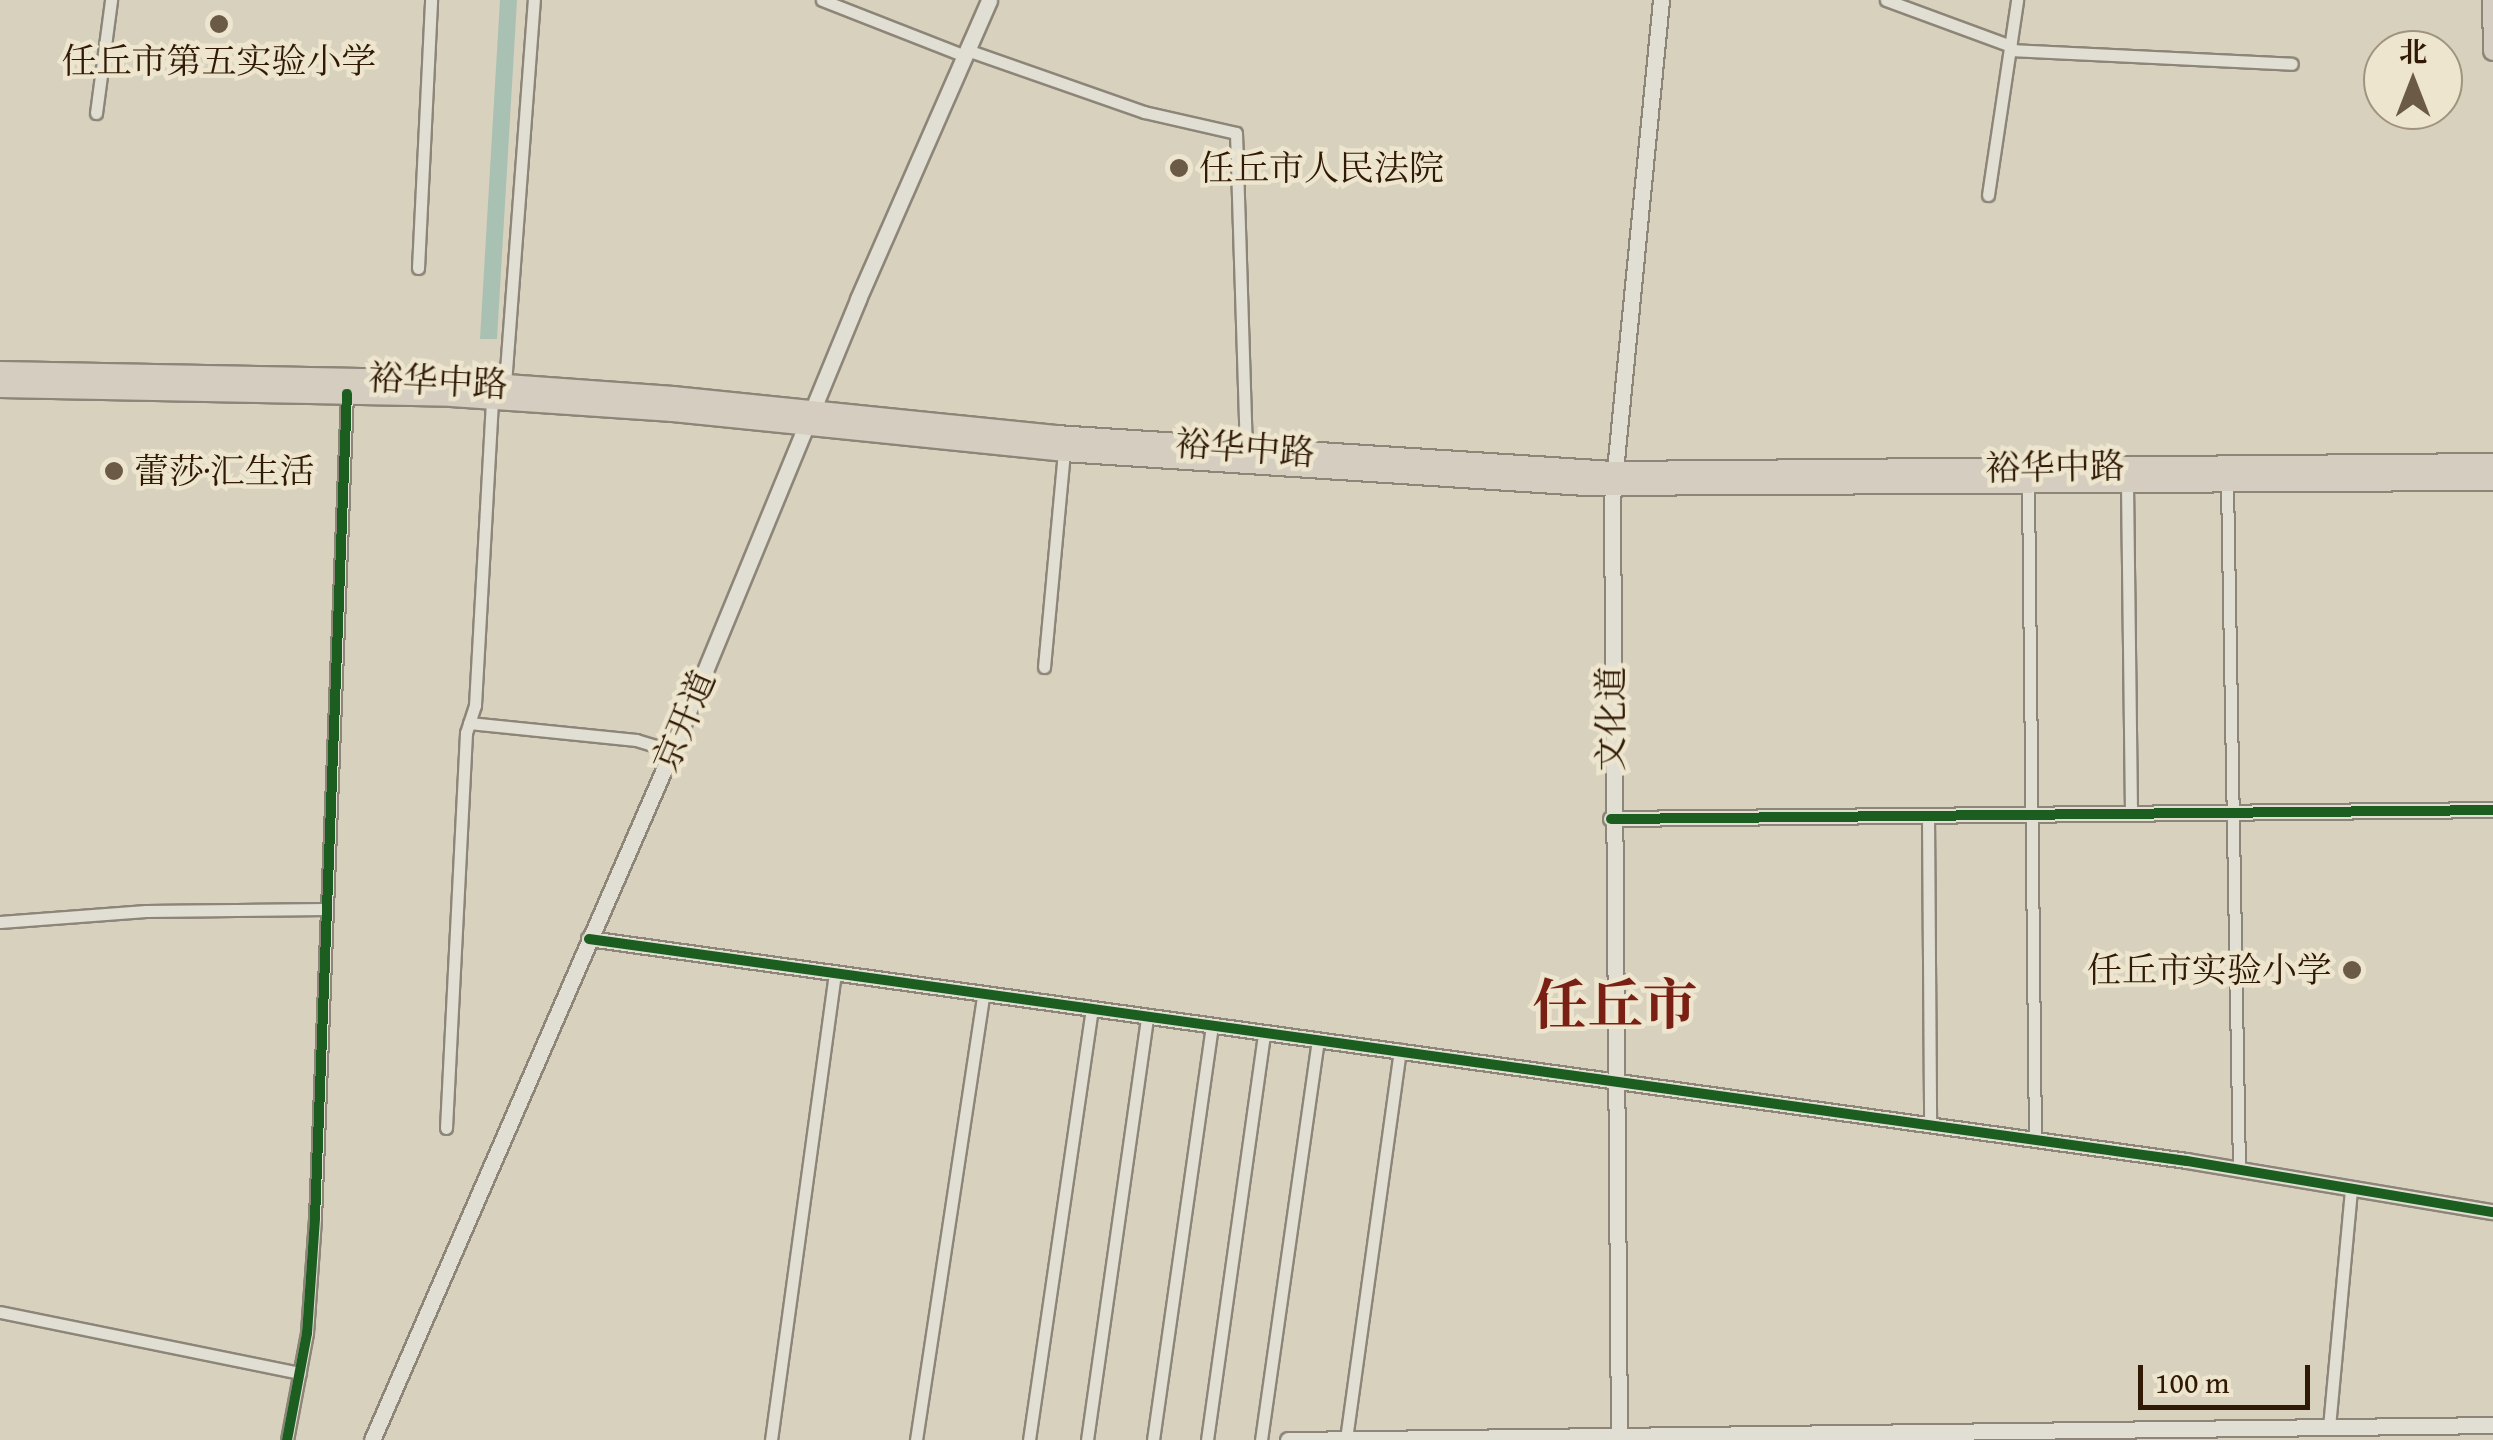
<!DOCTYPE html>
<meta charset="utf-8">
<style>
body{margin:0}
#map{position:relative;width:2493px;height:1440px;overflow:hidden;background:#d8d1be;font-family:"Gentium Book Plus","Noto Serif SC",serif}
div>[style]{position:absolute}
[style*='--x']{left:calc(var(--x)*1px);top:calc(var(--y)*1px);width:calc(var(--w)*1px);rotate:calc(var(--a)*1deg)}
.water>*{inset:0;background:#a9c1b3}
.roads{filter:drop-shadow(2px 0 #8c8578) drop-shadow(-2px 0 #8c8578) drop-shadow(0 2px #8c8578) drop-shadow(0 -2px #8c8578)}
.minor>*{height:11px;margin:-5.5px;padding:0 5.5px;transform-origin:5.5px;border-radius:5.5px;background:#e1ded4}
.tertiary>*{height:14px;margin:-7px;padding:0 7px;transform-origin:7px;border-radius:7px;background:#e1ded4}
.secondary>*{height:15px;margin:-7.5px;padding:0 7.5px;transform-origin:7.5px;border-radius:7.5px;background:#e1ded4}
.primary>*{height:18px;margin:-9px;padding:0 9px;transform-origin:9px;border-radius:9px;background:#d5cec0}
.cycleway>*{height:10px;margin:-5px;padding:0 5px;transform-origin:5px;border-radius:5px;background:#1b5e20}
.dots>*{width:28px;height:28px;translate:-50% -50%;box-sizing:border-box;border:5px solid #ede5ce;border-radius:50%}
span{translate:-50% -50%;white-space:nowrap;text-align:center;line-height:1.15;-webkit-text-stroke:9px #ede5ce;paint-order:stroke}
.poi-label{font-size:35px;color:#301a05}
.left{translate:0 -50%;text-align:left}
.right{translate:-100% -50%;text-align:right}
.street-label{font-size:35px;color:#301a05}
.town-label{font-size:55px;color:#7a1f14;font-weight:700}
.north{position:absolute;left:2363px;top:30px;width:100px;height:100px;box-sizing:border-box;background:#ede5ce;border:2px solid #a1947e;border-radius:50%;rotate:0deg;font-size:28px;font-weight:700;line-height:40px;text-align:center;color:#301a05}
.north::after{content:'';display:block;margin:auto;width:35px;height:45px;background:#6b5a46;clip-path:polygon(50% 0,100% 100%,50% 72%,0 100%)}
.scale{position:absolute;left:2138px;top:1365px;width:172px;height:45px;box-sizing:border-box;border:5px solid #301a05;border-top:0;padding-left:12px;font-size:30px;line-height:35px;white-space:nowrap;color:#301a05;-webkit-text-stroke:8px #ede5ce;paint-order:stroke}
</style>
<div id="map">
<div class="water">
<div style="clip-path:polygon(500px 0,517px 0,497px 339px,480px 339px)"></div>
</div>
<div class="roads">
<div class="minor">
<div style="--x:822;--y:0;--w:154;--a:21.4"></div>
<div style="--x:1886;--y:0;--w:133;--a:20.2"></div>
<div style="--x:967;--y:50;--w:188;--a:19.3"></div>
<div style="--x:1144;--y:112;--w:94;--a:12.9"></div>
<div style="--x:1236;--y:133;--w:315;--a:88.2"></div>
<div style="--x:2010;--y:50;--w:282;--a:2.8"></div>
<div style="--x:96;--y:113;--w:114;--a:-82.4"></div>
<div style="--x:1988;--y:195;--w:197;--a:-81.5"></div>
<div style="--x:418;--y:268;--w:268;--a:-87.2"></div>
<div style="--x:505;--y:384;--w:385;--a:-85.7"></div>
<div style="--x:2227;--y:483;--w:686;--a:89"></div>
<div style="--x:2127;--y:484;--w:329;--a:89.3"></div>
<div style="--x:2028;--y:485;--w:654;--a:89.39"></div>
<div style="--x:1044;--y:667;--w:216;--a:-84.7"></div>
<div style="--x:469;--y:723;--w:168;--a:5.8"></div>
<div style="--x:636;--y:740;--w:38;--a:17"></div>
<div style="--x:1928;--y:816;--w:308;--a:89.6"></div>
<div style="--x:0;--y:922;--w:146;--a:-4.3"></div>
<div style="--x:146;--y:911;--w:180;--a:-0.6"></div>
<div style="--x:446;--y:1128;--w:396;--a:-87.1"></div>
<div style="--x:466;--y:733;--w:29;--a:-72"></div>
<div style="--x:475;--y:705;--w:305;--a:-86.8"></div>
<div style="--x:0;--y:1312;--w:306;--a:11.5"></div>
<div style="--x:2329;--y:1427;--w:239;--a:-84.7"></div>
<div style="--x:1346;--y:1439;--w:393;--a:-82.1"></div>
<div style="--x:287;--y:1440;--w:109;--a:-79.4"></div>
<div style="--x:307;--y:1333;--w:115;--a:-86"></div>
<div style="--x:315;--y:1218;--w:825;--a:-87.78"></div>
<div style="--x:771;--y:1440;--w:471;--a:-82.2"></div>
<div style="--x:916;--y:1440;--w:452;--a:-81.4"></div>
<div style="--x:1029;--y:1440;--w:437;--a:-81.7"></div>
<div style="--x:1087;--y:1440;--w:428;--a:-81.9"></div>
<div style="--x:1153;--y:1440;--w:419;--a:-81.9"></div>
<div style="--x:1207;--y:1440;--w:412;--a:-82"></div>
<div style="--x:1261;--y:1440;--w:405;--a:-81.9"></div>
</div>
<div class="tertiary">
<div style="--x:1611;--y:819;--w:882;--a:-0.58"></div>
<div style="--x:589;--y:939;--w:1613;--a:7.91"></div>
<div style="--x:2187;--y:1161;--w:310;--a:9.5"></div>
</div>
<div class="secondary">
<div style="--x:372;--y:1440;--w:751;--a:-66.47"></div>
<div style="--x:672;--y:751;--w:489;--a:-67.6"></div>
<div style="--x:858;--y:299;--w:326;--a:-66.3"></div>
<div style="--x:1288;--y:1440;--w:1205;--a:-0.71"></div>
<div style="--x:1619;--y:1440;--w:939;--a:-90.43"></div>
<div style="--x:1612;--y:501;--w:503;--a:-84.41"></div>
</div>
<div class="primary">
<div style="--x:2492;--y:0;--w:51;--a:88.9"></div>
<div style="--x:0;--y:371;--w:451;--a:1.1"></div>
<div style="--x:451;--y:380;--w:223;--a:4.1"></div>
<div style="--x:673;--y:396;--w:385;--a:5.8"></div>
<div style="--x:1056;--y:435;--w:558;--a:3.7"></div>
<div style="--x:1613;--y:471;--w:880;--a:-0.52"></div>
<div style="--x:0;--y:388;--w:451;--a:1.1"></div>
<div style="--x:451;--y:397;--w:222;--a:3.9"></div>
<div style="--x:672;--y:412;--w:394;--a:5.8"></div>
<div style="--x:1064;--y:452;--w:523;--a:3.73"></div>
<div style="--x:1586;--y:486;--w:907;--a:-0.32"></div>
</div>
</div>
<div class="cycleway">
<div style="--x:1611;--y:819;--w:882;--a:-0.58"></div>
<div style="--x:589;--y:939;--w:1613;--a:7.91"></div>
<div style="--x:2187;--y:1161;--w:310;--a:9.5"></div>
<div style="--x:287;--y:1440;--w:109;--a:-79.4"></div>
<div style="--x:307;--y:1333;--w:115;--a:-86"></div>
<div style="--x:315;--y:1218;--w:825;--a:-87.78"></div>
</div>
<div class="dots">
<div style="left:219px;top:24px;background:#6b5a46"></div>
<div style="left:1179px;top:168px;background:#6b5a46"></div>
<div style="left:114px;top:471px;background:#6b5a46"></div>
<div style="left:2352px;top:970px;background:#6b5a46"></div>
</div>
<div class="poi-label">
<span style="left:219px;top:61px">任丘市第五实验小学</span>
<span class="left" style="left:1199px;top:168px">任丘市人民法院</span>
<span class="left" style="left:134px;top:471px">蕾莎·汇生活</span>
<span class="right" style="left:2332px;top:970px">任丘市实验小学</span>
</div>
<div class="street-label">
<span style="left:438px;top:381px;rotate:3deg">裕华中路</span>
<span style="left:1245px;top:448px;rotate:4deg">裕华中路</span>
<span style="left:2055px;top:467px;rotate:-1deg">裕华中路</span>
<span style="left:1611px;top:719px;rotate:-90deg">文化道</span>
<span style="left:684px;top:721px;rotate:-67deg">京开道</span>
</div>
<div class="town-label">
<span style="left:1615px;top:1005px">任丘市</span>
</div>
<div class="north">北</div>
<div class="scale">100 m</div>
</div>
